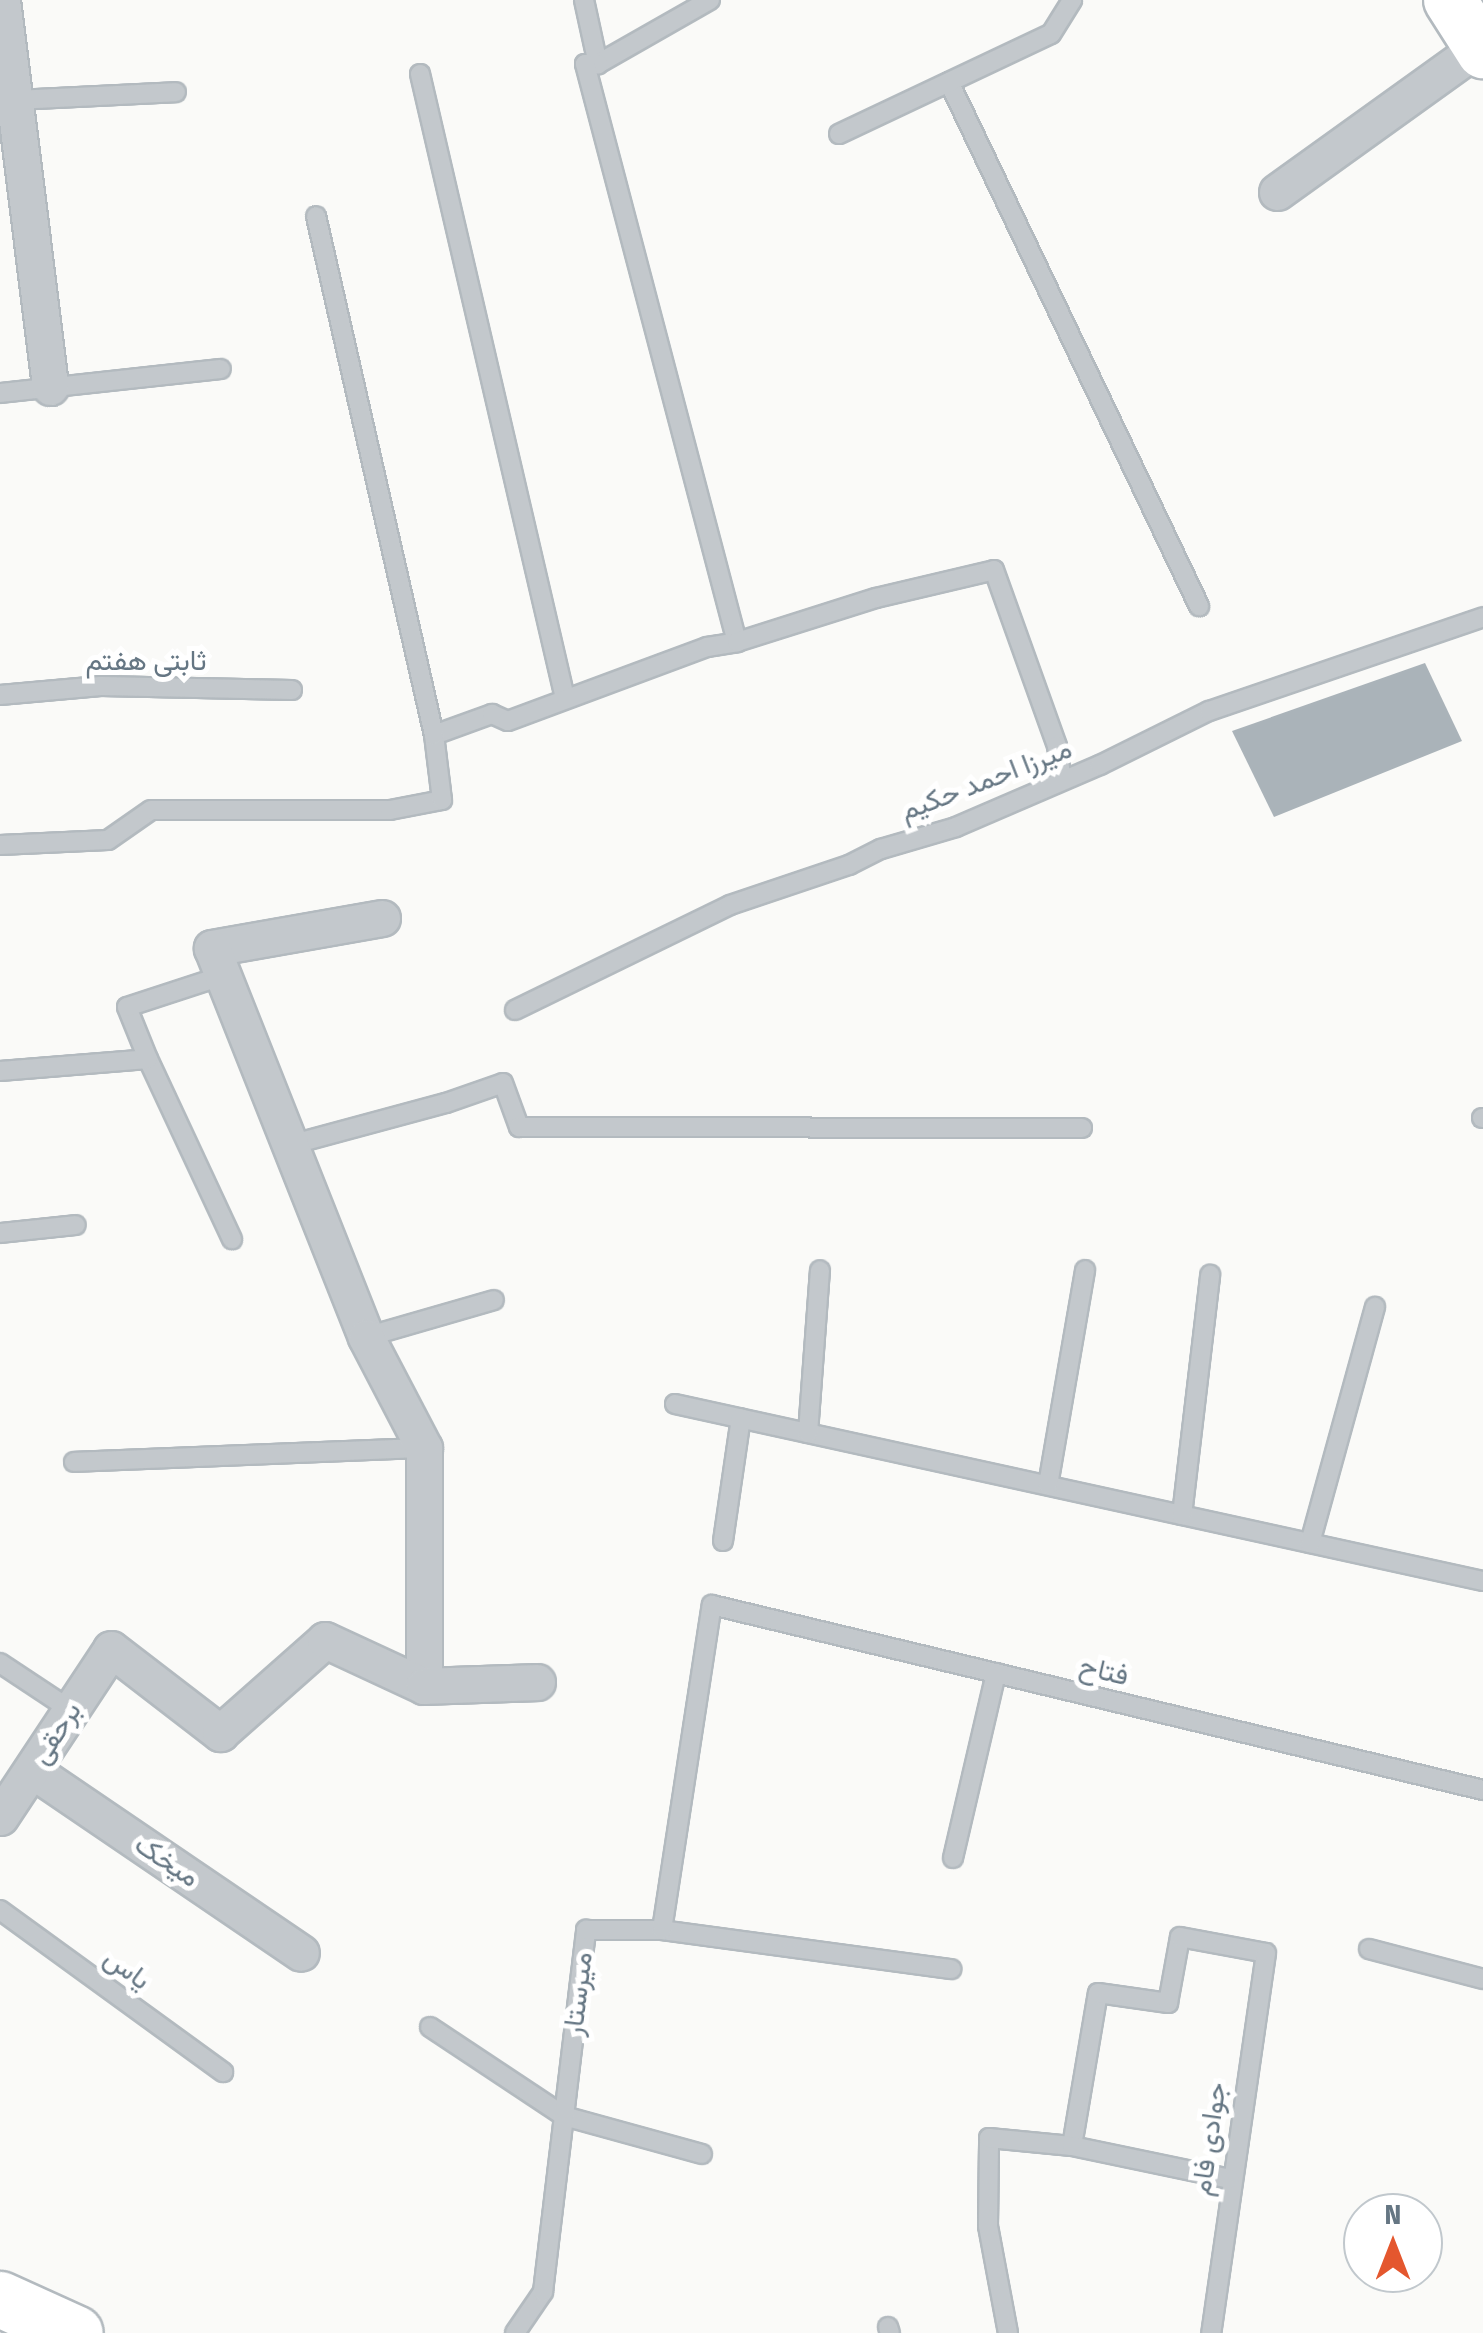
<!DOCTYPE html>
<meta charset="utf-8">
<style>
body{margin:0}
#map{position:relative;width:1483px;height:2333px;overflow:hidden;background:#fafaf8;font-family:"Fira Sans Condensed",Vazirmatn,sans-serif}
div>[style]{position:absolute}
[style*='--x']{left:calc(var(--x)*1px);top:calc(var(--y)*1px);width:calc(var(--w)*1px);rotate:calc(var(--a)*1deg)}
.building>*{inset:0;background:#aab3b9}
.roads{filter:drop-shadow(2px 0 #b3babf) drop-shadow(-2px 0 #b3babf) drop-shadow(0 2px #b3babf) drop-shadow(0 -2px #b3babf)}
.lane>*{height:18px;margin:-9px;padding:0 9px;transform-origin:9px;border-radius:9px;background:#c3c8cc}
.street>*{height:35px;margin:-17.5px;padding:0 17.5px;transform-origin:17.5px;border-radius:17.5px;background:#c3c8cc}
.secondary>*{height:52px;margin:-26px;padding:0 26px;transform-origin:26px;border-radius:26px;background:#fff}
.primary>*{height:55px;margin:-27.5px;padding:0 27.5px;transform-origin:27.5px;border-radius:27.5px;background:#fff}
span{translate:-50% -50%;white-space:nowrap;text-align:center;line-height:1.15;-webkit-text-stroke:10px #fff;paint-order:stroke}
.street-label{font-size:28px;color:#657683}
.north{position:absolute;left:1343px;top:2193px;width:100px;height:100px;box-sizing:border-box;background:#fff;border:2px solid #c1c8cd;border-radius:50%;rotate:0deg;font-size:28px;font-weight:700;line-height:40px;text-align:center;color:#657683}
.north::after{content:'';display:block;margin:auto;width:35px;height:45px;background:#e4572e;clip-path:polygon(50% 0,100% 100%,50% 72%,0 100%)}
</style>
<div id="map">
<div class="building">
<div style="clip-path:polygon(1425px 663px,1462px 741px,1274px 817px,1232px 731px)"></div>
</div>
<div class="roads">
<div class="lane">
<div style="--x:584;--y:0;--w:66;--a:77.7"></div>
<div style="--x:710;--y:0;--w:129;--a:150.3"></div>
<div style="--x:598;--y:64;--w:13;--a:180"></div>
<div style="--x:585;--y:64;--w:598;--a:75.27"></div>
<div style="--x:420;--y:74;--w:641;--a:76.92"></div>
<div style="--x:949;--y:82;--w:581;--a:64.49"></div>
<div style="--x:14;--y:100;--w:162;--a:-2.8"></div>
<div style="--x:839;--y:134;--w:234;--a:-25.3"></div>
<div style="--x:1051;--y:34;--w:40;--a:-58"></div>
<div style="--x:0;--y:393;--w:222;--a:-6.2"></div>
<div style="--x:0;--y:695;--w:101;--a:-5.1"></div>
<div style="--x:101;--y:686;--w:191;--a:1.2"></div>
<div style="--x:434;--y:735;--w:62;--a:-19.9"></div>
<div style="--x:492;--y:714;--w:17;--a:24"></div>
<div style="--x:508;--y:721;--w:212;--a:-20.4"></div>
<div style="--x:707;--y:647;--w:30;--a:-9"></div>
<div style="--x:737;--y:642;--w:146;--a:-17.6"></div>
<div style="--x:876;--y:598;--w:121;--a:-13.3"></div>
<div style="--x:994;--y:570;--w:187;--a:70.3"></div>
<div style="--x:1057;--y:746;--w:34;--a:82"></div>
<div style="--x:0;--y:845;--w:108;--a:-2.7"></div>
<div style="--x:108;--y:840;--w:52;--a:-34.9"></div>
<div style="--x:151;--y:810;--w:239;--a:0"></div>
<div style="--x:390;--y:810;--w:53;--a:-10.9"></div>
<div style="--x:442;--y:800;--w:65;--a:-97"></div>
<div style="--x:434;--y:735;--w:532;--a:-102.81"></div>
<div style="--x:515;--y:1010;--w:239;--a:-26"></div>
<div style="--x:730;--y:905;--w:126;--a:-18.6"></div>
<div style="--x:849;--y:865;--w:36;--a:-27"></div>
<div style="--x:881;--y:849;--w:78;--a:-16.3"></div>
<div style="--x:956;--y:827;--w:157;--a:-23.3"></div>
<div style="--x:1100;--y:765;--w:122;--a:-26.4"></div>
<div style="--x:1209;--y:711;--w:290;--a:-18.9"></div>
<div style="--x:148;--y:1059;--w:199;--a:65"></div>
<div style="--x:0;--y:1071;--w:148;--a:-4.6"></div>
<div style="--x:148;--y:1059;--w:56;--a:-112"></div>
<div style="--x:127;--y:1007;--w:103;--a:-18.1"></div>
<div style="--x:1482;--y:1118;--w:1;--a:0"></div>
<div style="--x:290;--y:1145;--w:162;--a:-15.1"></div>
<div style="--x:446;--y:1103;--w:60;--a:-19.3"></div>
<div style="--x:503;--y:1083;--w:47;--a:70"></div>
<div style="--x:519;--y:1127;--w:563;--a:0.1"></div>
<div style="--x:0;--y:1233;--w:76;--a:-6"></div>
<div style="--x:366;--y:1337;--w:133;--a:-16.1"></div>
<div style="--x:675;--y:1404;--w:827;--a:12.36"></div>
<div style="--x:808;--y:1433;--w:163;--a:-85.8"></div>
<div style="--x:74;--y:1462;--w:350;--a:-2.3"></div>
<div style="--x:1048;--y:1485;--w:218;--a:-80.2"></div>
<div style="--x:1182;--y:1515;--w:242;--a:-83.3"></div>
<div style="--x:723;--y:1541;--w:124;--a:-81.7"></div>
<div style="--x:1310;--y:1543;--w:245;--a:-74.6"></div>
<div style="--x:0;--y:1663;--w:85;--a:33.5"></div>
<div style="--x:953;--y:1858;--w:190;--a:-76.9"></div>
<div style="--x:0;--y:1910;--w:276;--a:36"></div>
<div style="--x:662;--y:1930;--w:292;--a:7.7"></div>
<div style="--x:1369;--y:1949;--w:118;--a:14.7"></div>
<div style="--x:430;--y:2027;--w:161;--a:33.6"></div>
<div style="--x:564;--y:2116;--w:143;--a:15.4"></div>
<div style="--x:1072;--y:2146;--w:155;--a:-80.4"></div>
<div style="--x:1098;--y:1993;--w:71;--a:8.1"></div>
<div style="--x:1168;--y:2003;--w:67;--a:-79.7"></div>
<div style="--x:1180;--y:1937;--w:87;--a:10.5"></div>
<div style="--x:1266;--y:1953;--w:384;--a:98.2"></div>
<div style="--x:888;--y:2327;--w:6;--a:72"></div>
<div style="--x:515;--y:2333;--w:50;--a:-55.7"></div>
<div style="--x:543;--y:2292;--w:365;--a:-83.2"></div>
<div style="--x:586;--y:1930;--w:76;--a:0"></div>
<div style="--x:662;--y:1930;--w:329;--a:-81.3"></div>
<div style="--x:712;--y:1605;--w:793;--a:13.49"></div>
<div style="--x:1008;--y:2333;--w:109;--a:-100.6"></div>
<div style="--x:988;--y:2226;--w:88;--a:-89.3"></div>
<div style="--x:989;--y:2138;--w:83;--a:5.5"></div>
<div style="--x:1072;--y:2146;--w:161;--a:11.8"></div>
</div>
<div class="street">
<div style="--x:2;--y:0;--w:390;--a:82.9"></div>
<div style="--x:1277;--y:192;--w:254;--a:-35.7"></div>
<div style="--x:382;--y:918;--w:173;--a:170"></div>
<div style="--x:212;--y:948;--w:418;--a:68.4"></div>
<div style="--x:366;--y:1337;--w:125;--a:62.4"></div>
<div style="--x:424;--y:1448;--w:238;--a:90"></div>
<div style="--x:32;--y:1770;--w:325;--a:34.2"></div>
<div style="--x:0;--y:1817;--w:201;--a:-56.5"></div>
<div style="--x:111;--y:1649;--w:138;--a:37.6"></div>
<div style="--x:220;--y:1733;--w:140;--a:-41.5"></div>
<div style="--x:325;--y:1640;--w:109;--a:24.9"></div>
<div style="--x:424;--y:1686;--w:113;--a:-2"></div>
</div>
<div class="secondary">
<div style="--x:1450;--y:0;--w:62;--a:57.6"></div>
</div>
<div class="primary">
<div style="--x:0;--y:2299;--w:82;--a:24.4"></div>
</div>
</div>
<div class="street-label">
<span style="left:146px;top:661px">ثابتی هفتم</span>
<span style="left:986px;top:780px;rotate:-21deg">میرزا احمد حکیم</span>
<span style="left:1104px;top:1671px;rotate:13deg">فتاح</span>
<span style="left:56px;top:1733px;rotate:-57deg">برحقی</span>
<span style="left:167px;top:1861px;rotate:34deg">میخک</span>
<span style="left:127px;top:1969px;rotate:36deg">یاس</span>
<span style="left:578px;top:1994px;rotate:-83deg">میرستار</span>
<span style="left:1209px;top:2139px;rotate:-82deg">جوادی فام</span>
</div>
<div class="north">N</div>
</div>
